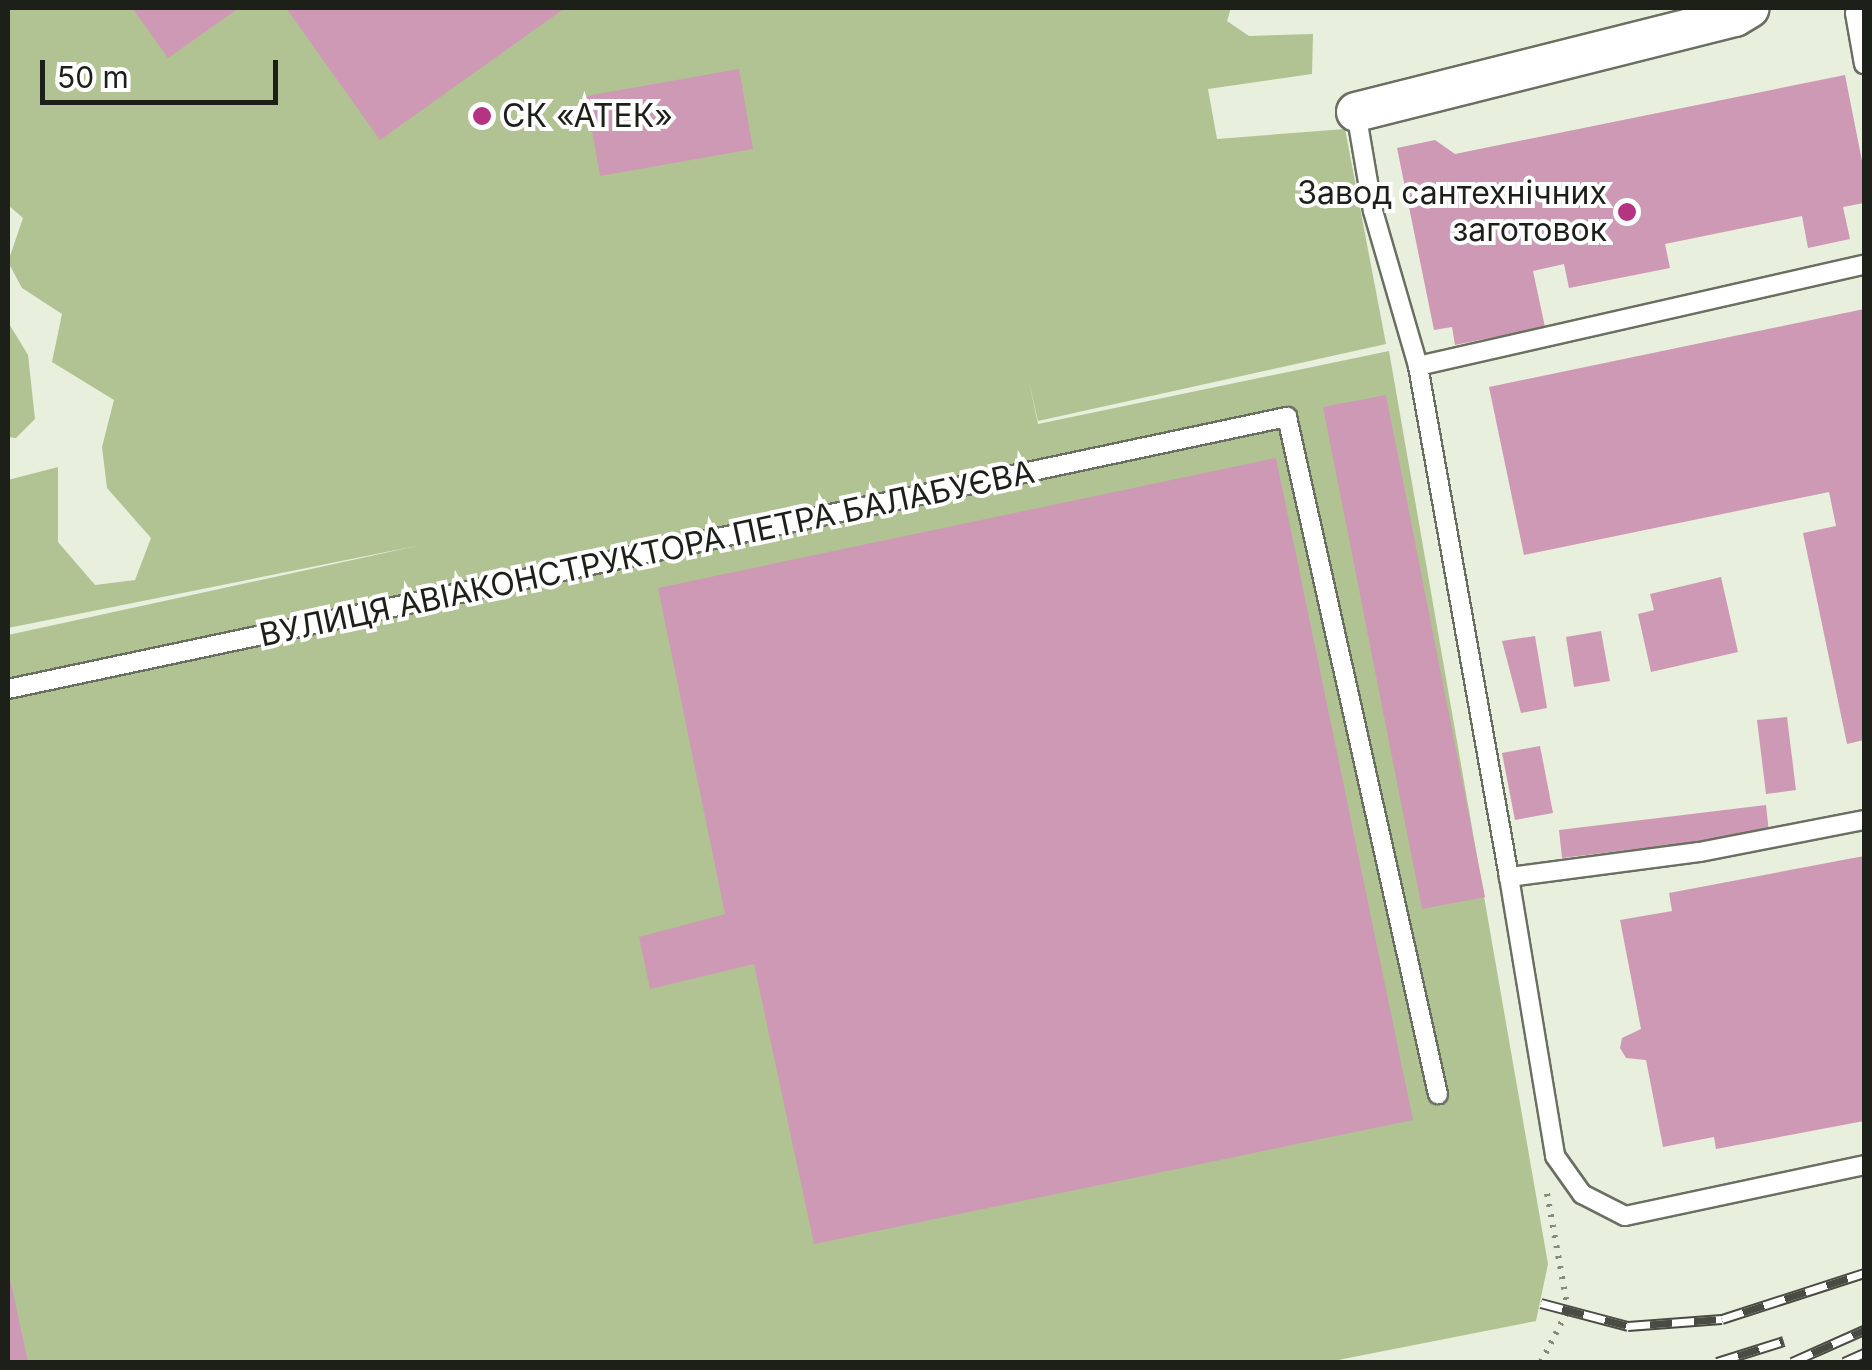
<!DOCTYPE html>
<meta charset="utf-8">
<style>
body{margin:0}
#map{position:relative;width:1872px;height:1370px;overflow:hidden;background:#e8efdd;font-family:Inter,sans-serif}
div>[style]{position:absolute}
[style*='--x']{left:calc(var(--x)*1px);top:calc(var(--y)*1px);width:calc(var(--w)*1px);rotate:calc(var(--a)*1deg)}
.green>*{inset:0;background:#b1c393}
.building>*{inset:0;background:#ce99b4}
.path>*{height:6px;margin-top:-3px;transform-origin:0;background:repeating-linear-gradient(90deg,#858a7e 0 2.5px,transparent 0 10.5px)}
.roads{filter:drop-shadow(2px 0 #6a7061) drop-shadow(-2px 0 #6a7061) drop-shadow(0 2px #6a7061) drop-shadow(0 -2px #6a7061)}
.lane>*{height:18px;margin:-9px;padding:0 9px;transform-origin:9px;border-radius:9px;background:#fff}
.street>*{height:38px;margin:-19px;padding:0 19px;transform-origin:19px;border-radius:19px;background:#fff}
.rail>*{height:11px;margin-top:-5.5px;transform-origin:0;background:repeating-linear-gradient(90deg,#fff 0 22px,#494c43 0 44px);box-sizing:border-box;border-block:2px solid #494c43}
.dots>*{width:28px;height:28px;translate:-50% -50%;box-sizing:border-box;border:5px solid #fff;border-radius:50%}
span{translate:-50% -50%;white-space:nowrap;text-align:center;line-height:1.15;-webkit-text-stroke:8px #fff;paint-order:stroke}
.poi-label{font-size:32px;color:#1d1f19}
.left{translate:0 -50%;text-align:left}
.right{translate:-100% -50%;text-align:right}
.street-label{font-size:32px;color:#1d1f19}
.frame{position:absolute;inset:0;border:10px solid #1d1f19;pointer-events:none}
.scale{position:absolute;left:40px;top:60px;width:238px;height:45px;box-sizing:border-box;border:5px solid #1d1f19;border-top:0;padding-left:12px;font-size:30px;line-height:35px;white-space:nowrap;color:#1d1f19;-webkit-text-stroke:8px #fff;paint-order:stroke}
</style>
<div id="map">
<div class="green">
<div style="clip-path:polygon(8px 8px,1231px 8px,1227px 21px,1249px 36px,1313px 34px,1312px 74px,1208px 89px,1217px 139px,1345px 129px,1386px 344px,1038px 421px,1028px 377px,1038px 424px,1389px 351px,1548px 1264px,1536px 1321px,1328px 1362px,8px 1362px,8px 635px,421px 545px,8px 628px,8px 480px,58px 467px,58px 542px,95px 585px,135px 580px,151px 538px,107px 488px,102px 447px,114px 400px,52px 362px,62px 314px,22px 288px,8px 262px,23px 218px,8px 205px)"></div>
<div style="clip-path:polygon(8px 322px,28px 355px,35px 419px,16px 438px,8px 437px)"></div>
</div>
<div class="building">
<div style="clip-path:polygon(132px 8px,239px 8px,168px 58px)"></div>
<div style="clip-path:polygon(286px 8px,565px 8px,380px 140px)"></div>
<div style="clip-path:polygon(739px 69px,753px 149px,600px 176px,586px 96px)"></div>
<div style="clip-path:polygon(1845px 75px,1864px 171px,1864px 203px,1843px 207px,1850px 239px,1808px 248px,1802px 216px,1665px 244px,1670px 268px,1569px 288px,1564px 264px,1533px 271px,1545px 327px,1455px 345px,1452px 327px,1434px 330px,1397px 148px,1435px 140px,1455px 154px)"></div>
<div style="clip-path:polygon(1864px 309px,1864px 740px,1847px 744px,1803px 533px,1836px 526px,1829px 492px,1524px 555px,1489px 387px)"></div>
<div style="clip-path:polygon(1386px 395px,1485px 897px,1422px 909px,1323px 407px)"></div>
<div style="clip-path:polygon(1276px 458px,1413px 1120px,814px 1244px,754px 964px,650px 989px,639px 937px,725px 914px,658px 588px)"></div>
<div style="clip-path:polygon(1721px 577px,1738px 652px,1651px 672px,1638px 614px,1654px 610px,1650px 594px)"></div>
<div style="clip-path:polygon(1601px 631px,1610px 681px,1574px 687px,1566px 637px)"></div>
<div style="clip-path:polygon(1535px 636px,1547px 708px,1521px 713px,1502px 641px)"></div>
<div style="clip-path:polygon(1787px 717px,1796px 790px,1766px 794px,1757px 720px)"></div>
<div style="clip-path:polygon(1540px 746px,1553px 813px,1515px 820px,1502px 753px)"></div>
<div style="clip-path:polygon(1766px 805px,1769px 833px,1562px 858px,1559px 830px)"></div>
<div style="clip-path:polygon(1864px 856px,1864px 1121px,1716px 1149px,1714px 1137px,1663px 1147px,1646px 1060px,1626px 1058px,1620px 1048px,1622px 1038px,1641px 1029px,1620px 920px,1672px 911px,1669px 893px)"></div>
<div style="clip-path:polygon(8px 1274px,9px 1274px,28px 1362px,8px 1362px)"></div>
</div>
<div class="path">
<div style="--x:1541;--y:1362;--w:59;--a:-62.6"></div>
<div style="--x:1568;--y:1310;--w:124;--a:-100.2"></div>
</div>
<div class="roads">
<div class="lane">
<div style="--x:1860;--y:8;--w:7;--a:135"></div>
<div style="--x:1855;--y:13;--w:52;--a:80"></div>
<div style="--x:1356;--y:112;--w:100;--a:80.3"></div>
<div style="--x:1373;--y:211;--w:161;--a:73.8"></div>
<div style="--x:1418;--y:366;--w:457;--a:-12.8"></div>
<div style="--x:1418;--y:366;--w:519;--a:79.9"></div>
<div style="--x:8;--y:689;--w:1308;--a:-12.01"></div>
<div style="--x:1287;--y:417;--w:694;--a:77.43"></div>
<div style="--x:1864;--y:820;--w:168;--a:169"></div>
<div style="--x:1699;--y:852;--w:192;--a:172.5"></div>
<div style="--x:1509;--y:877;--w:283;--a:80.6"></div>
<div style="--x:1555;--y:1156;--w:47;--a:54.6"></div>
<div style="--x:1582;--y:1194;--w:48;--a:27.1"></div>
<div style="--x:1625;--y:1216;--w:244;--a:-12"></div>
</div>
<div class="street">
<div style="--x:1356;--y:112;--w:391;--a:-14.1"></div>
<div style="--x:1735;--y:17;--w:17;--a:-31"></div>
</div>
</div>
<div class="rail">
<div style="--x:1541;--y:1303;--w:90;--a:14.8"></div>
<div style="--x:1628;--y:1326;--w:94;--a:-4.3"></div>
<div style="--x:1722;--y:1319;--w:149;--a:-17.9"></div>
<div style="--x:1717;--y:1362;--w:70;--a:-17.4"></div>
<div style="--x:1792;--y:1362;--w:79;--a:-24"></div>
<div style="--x:1844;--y:1362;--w:22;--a:-24"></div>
</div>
<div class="dots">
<div style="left:482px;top:116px;background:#b43481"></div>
<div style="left:1627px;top:212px;background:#b43481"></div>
</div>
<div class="poi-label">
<span class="left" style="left:502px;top:116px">СК «АТЕК»</span>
<span class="right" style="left:1607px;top:212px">Завод сантехнічних<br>заготовок</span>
</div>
<div class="street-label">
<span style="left:647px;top:554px;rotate:-12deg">ВУЛИЦЯ АВІАКОНСТРУКТОРА ПЕТРА БАЛАБУЄВА</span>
</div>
<div class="frame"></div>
<div class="scale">50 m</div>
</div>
